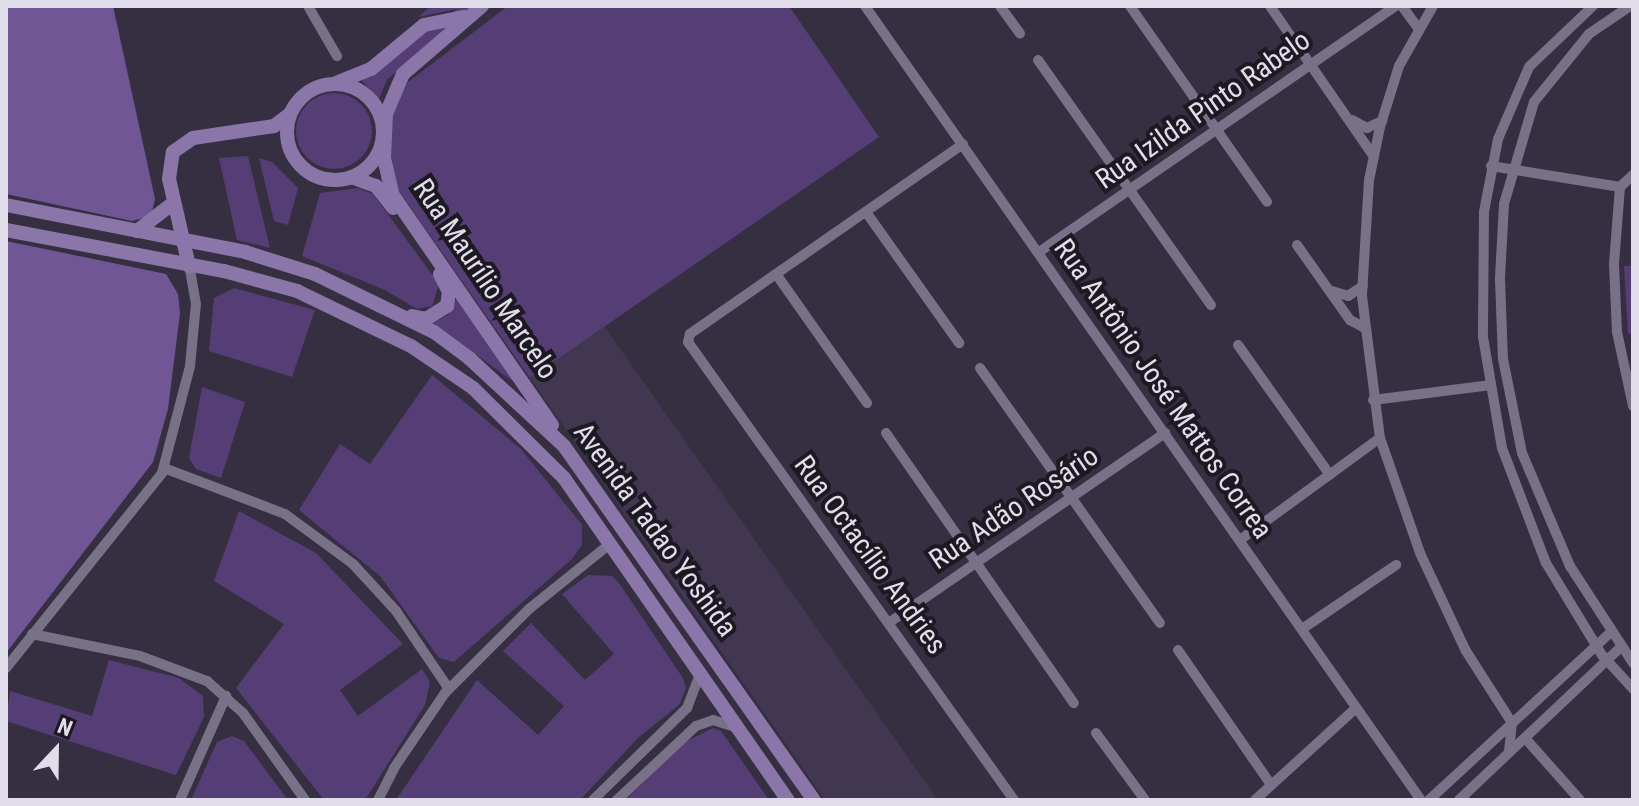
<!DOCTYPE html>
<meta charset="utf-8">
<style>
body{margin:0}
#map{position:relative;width:1639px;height:806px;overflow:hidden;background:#362f42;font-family:"Roboto Condensed",sans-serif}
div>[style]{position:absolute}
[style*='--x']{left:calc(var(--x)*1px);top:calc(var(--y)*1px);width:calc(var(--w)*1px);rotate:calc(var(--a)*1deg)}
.built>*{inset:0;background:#413750}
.green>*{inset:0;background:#553e75}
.round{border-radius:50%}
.forest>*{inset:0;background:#715696}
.street>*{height:10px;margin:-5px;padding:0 5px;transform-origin:5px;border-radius:5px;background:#797187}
.secondary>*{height:14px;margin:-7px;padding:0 7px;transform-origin:7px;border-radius:7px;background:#8b76a9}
.secondary>.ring{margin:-7px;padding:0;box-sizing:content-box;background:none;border:14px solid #8b76a9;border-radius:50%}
span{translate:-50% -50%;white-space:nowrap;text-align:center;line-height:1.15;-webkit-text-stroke:8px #1c1922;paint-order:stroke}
.street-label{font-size:28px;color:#e2ddea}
.frame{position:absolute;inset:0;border:8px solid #e2ddea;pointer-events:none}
.north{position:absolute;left:16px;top:710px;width:80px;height:80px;-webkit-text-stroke:6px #1c1922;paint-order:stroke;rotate:22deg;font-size:22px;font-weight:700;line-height:32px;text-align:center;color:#e2ddea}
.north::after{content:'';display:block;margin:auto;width:28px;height:36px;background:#e2ddea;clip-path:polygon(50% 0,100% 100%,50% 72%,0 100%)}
</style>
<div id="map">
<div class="built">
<div style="clip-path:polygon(604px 326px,938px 800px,825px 800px,530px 378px)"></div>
</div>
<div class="green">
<div style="clip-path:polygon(431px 6px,472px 6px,387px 80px,379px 99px,360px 79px,457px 9px,418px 17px)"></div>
<div style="clip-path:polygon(508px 6px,789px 6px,879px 137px,530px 378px,396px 187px,390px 150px,393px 112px,408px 82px)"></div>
<div class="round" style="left:296px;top:93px;width:76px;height:76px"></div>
<div style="clip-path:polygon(248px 156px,270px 248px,237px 240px,219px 158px)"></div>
<div style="clip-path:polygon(259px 158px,272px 162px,298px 188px,288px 225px,274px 221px)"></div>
<div style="clip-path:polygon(358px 188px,373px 194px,439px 284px,432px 306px,417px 309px,385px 290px,302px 256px,320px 193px)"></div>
<div style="clip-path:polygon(1624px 266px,1633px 266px,1633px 333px,1628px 334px)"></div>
<div style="clip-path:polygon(234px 288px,315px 310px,292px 377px,209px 351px,214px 298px)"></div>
<div style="clip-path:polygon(456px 299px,518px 385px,433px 323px,448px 315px)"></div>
<div style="clip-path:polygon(432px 375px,521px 449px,582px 525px,582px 545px,572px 559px,454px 662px,439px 658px,380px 576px,299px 510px,340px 444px,370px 464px)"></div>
<div style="clip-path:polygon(202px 387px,245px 402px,221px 478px,196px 469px,189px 458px)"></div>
<div style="clip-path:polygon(239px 511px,316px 553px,403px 644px,340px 690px,358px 716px,422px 669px,430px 682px,425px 705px,365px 800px,324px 800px,236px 688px,284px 624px,214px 581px)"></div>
<div style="clip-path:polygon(588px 575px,612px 576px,619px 583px,683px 678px,686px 688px,679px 705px,639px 737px,580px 800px,396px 800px,477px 680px,538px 735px,564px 706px,503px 651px,531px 623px,585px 680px,614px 654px,562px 594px)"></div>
<div style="clip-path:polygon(109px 660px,179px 678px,203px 696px,204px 717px,176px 775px,6px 721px,10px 691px,92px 716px)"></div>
<div style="clip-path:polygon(713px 728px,721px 731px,769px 800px,626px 800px,683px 743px)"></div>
<div style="clip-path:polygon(232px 736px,244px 741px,288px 800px,191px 800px,217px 742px)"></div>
</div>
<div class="forest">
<div style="clip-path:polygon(6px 6px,113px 6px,155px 199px,151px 216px,132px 221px,6px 194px)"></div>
<div style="clip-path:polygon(6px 241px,166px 274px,178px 294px,180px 313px,168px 409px,153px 462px,6px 653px)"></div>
</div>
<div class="street">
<div style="--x:308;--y:6;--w:58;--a:59.9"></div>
<div style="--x:865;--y:6;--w:969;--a:55"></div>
<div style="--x:1000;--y:6;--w:34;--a:54"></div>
<div style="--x:1130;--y:6;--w:239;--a:55"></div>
<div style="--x:1270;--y:6;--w:183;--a:55.4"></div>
<div style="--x:1402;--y:6;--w:26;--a:54"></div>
<div style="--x:1433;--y:6;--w:69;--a:119.5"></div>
<div style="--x:1399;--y:66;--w:64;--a:107.3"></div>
<div style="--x:1380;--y:127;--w:54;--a:101.7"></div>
<div style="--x:1369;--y:180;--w:116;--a:93.5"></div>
<div style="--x:1362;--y:296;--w:143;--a:82.8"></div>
<div style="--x:1380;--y:438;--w:122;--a:70.8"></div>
<div style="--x:1420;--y:553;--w:108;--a:64.9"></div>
<div style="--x:1466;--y:651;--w:85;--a:57.4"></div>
<div style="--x:1512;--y:723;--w:30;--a:96"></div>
<div style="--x:1593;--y:6;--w:88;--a:136.4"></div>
<div style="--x:1529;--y:67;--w:78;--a:113.3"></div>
<div style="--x:1498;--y:139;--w:74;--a:100.9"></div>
<div style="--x:1484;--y:212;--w:125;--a:90.5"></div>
<div style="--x:1483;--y:337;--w:113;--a:80.3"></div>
<div style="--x:1502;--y:448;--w:123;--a:69.1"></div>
<div style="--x:1546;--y:563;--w:108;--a:58.7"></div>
<div style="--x:1602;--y:655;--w:46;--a:47.6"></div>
<div style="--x:1630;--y:6;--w:50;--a:145.7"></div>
<div style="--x:1589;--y:34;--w:87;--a:129"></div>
<div style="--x:1534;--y:102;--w:106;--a:106.4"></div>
<div style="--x:1504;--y:204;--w:75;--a:93.1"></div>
<div style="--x:1500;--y:279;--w:80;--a:87.9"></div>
<div style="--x:1503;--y:359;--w:96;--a:78.6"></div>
<div style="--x:1522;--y:453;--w:123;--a:67"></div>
<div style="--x:1570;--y:566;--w:116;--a:57"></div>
<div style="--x:1038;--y:60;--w:300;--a:54.8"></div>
<div style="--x:1352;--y:120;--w:17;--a:28"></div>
<div style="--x:1367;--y:128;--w:17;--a:-25"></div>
<div style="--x:963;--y:144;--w:333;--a:145.2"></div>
<div style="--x:690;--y:334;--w:8;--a:104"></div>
<div style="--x:688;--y:342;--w:562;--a:54.56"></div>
<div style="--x:1491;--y:166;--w:131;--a:9.2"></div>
<div style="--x:1620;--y:187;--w:18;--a:-43"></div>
<div style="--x:1620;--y:187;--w:77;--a:94.5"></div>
<div style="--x:1614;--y:264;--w:68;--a:87.5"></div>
<div style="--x:1617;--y:332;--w:76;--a:77.8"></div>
<div style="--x:866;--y:212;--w:161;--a:54.6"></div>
<div style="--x:1297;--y:245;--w:92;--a:54.8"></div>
<div style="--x:1350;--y:320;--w:17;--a:28"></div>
<div style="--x:1039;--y:252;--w:433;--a:-34.6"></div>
<div style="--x:776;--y:274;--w:158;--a:54.8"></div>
<div style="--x:1332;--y:291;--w:17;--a:17"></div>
<div style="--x:1348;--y:296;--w:18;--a:-34"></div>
<div style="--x:1238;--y:345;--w:159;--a:54.7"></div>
<div style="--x:980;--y:368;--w:312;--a:54.8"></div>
<div style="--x:1373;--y:400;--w:119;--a:-7.2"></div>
<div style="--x:886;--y:433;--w:329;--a:55.2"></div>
<div style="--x:164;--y:468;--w:129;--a:20.8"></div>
<div style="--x:285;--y:514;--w:84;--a:36.3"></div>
<div style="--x:353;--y:564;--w:64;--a:47.5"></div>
<div style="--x:396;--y:611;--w:94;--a:55.8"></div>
<div style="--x:1240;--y:540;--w:173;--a:-36.1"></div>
<div style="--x:890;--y:622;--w:334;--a:-34.5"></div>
<div style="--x:1302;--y:629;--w:114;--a:-34.2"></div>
<div style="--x:32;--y:634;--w:110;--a:11.5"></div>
<div style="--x:140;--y:656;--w:72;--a:20.5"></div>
<div style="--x:207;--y:681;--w:48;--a:41.6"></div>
<div style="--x:243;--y:713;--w:107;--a:54.5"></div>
<div style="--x:1178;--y:650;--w:164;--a:55.4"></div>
<div style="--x:6;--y:668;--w:250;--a:-51.3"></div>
<div style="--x:162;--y:473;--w:111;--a:-75.3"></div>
<div style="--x:190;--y:366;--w:62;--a:-84.5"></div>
<div style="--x:196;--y:304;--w:39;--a:-100"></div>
<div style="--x:1096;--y:733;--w:83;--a:53.8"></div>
<div style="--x:1525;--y:738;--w:83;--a:48.4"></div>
<div style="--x:180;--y:800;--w:114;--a:-66.1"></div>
<div style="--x:378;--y:800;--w:36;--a:-63"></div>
<div style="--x:394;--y:768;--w:91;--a:-55.8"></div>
<div style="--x:445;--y:693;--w:119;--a:-45"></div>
<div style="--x:529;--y:609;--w:105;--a:-38.8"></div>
<div style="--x:593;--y:800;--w:132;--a:-44.4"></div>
<div style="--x:687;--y:708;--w:36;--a:-69"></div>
<div style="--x:617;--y:800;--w:108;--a:-43.1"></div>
<div style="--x:696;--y:726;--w:18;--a:-19"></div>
<div style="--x:713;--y:720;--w:23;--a:18"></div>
<div style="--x:1255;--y:800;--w:137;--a:-42.3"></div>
<div style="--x:1429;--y:800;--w:246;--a:-42.7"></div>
<div style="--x:1459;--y:800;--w:223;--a:-43.4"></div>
</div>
<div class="secondary">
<div style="--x:482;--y:6;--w:104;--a:139.3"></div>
<div style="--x:403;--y:74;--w:43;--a:113"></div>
<div style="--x:386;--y:114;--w:44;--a:92.6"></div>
<div style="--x:384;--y:158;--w:37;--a:77"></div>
<div style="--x:392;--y:194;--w:281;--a:55.3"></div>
<div style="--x:336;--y:83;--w:38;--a:-22"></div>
<div style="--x:371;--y:69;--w:69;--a:-39.7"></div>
<div style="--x:424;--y:25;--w:41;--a:-11.3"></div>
<div class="ring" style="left:287px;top:84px;width:82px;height:82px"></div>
<div style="--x:351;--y:177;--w:27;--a:20"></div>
<div style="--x:376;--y:186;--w:28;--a:52"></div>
<div style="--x:6;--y:205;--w:244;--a:11.1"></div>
<div style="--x:245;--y:252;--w:73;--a:17.4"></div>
<div style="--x:315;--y:274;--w:132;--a:26"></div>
<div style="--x:434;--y:332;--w:44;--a:36.6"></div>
<div style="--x:469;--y:358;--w:129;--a:42.8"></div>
<div style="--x:564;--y:446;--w:433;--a:54.8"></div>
<div style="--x:6;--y:230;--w:222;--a:10.7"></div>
<div style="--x:224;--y:271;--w:76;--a:15.3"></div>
<div style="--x:297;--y:291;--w:127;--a:25.8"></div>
<div style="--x:411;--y:346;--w:75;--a:34.1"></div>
<div style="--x:473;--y:388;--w:128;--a:44.7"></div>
<div style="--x:564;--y:478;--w:392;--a:55.2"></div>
<div style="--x:137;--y:231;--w:44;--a:-37.6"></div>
<div style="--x:189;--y:266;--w:89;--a:-102.9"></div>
<div style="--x:169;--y:179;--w:27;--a:-82"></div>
<div style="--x:173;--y:152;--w:24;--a:-35"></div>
<div style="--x:193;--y:138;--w:82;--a:-8.4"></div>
<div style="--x:274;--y:126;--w:20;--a:-37"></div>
<div style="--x:412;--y:316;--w:14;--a:12"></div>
<div style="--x:426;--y:319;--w:25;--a:-32"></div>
<div style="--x:447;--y:306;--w:14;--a:-82"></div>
<div style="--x:449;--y:292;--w:20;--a:-117"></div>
</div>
<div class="street-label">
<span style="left:1203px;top:110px;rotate:-35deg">Rua Izilda Pinto Rabelo</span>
<span style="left:485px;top:279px;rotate:56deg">Rua Maurílio Marcelo</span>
<span style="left:1163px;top:389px;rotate:55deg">Rua Antônio José Mattos Correa</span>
<span style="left:1014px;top:508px;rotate:-34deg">Rua Adão Rosário</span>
<span style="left:655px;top:530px;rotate:54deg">Avenida Tadao Yoshida</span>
<span style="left:870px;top:555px;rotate:54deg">Rua Octacílio Andries</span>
</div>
<div class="frame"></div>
<div class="north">N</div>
</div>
